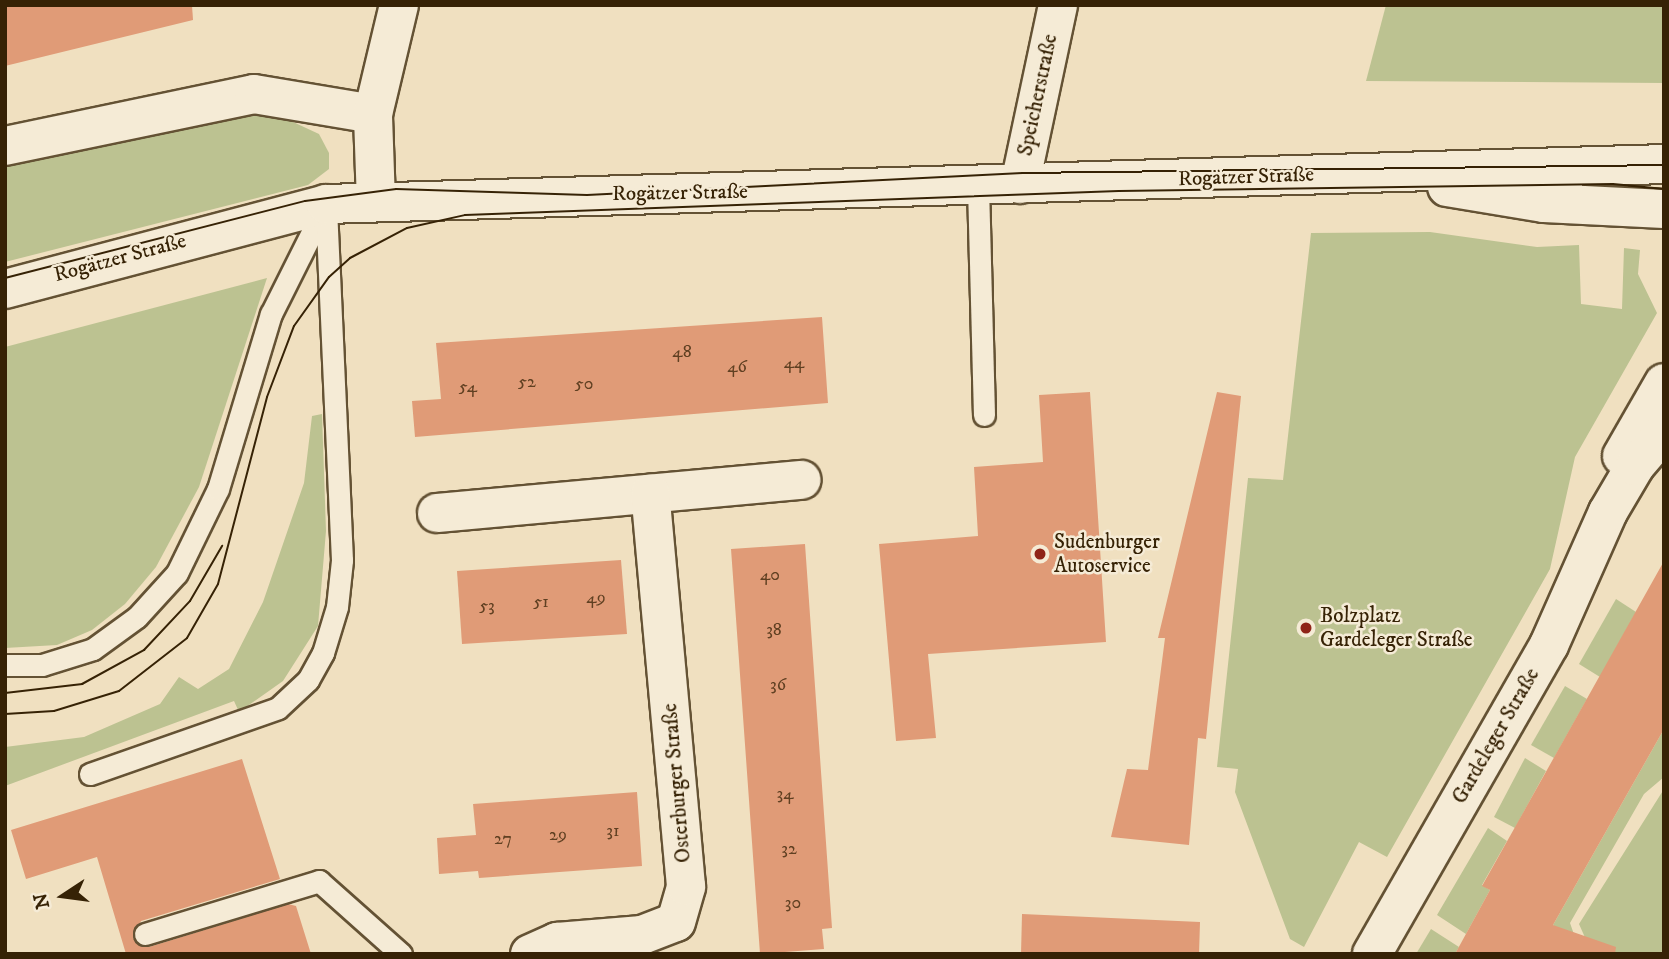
<!DOCTYPE html>
<meta charset="utf-8">
<style>
body{margin:0}
#map{position:relative;width:1669px;height:959px;overflow:hidden;background:#f0e0c0;font-family:"IM FELL DW Pica",serif}
div>[style]{position:absolute}
[style*='--x']{left:calc(var(--x)*1px);top:calc(var(--y)*1px);width:calc(var(--w)*1px);rotate:calc(var(--a)*1deg)}
.green>*{inset:0;background:#bcc291}
.building>*{inset:0;background:#e09b77}
.roads{filter:drop-shadow(2px 0 #645234) drop-shadow(-2px 0 #645234) drop-shadow(0 2px #645234) drop-shadow(0 -2px #645234)}
.service>*{height:21px;margin:-10.5px;padding:0 10.5px;transform-origin:10.5px;border-radius:10.5px;background:#f5ebd6}
.minor>*{height:38px;margin:-19px;padding:0 19px;transform-origin:19px;border-radius:19px;background:#f5ebd6}
.tram>*{height:2px;margin:-1px;padding:0 1px;transform-origin:1px;border-radius:1px;background:#362205}
.dots>*{width:19px;height:19px;translate:-50% -50%;box-sizing:border-box;border:4px solid #f5ebd6;border-radius:50%}
span{translate:-50% -50%;white-space:nowrap;text-align:center;line-height:1.15;-webkit-text-stroke:5px #f5ebd6;paint-order:stroke}
.number-label{font-size:18px;color:#604022}
.number-label span{-webkit-text-stroke-width:0}
.street-label{font-size:21px;color:#362205}
.poi-label{font-size:21px;color:#362205}
.left{translate:0 -50%;text-align:left}
.frame{position:absolute;inset:0;border:7px solid #362205;pointer-events:none}
.north{position:absolute;left:28px;top:861px;width:70px;height:70px;-webkit-text-stroke:5px #f5ebd6;paint-order:stroke;rotate:257deg;font-size:19px;font-weight:700;line-height:28px;text-align:center;color:#362205}
.north::after{content:'';display:block;margin:auto;width:24px;height:32px;background:#362205;clip-path:polygon(50% 0,100% 100%,50% 72%,0 100%)}
</style>
<div id="map">
<div class="green">
<div style="clip-path:polygon(1386px 5px,1664px 5px,1664px 83px,1366px 81px)"></div>
<div style="clip-path:polygon(278px 115px,319px 134px,329px 153px,329px 169px,308px 185px,5px 262px,5px 167px,232px 117px)"></div>
<div style="clip-path:polygon(1430px 232px,1537px 247px,1579px 245px,1581px 304px,1622px 309px,1624px 248px,1640px 250px,1638px 274px,1657px 313px,1575px 457px,1550px 569px,1387px 857px,1359px 842px,1304px 947px,1290px 939px,1235px 792px,1238px 769px,1217px 767px,1248px 478px,1283px 480px,1311px 233px)"></div>
<div style="clip-path:polygon(267px 278px,199px 487px,156px 567px,125px 604px,92px 630px,57px 645px,5px 648px,5px 347px)"></div>
<div style="clip-path:polygon(322px 414px,326px 531px,318px 626px,283px 681px,239px 712px,234px 701px,5px 786px,5px 747px,84px 737px,160px 704px,179px 677px,198px 689px,229px 669px,263px 602px,304px 483px,312px 416px)"></div>
<div style="clip-path:polygon(1616px 599px,1636px 612px,1600px 677px,1579px 664px)"></div>
<div style="clip-path:polygon(1565px 686px,1587px 699px,1554px 758px,1531px 745px)"></div>
<div style="clip-path:polygon(1664px 729px,1664px 777px,1644px 794px,1570px 923px,1577px 943px,1553px 925px)"></div>
<div style="clip-path:polygon(1525px 758px,1546px 771px,1515px 828px,1494px 817px)"></div>
<div style="clip-path:polygon(1664px 789px,1664px 954px,1580px 954px,1587px 942px,1579px 924px)"></div>
<div style="clip-path:polygon(1488px 828px,1507px 841px,1482px 885px,1490px 890px,1466px 934px,1437px 915px)"></div>
<div style="clip-path:polygon(1431px 929px,1459px 947px,1455px 954px,1416px 954px)"></div>
</div>
<div class="building">
<div style="clip-path:polygon(5px 5px,192px 5px,193px 20px,5px 66px)"></div>
<div style="clip-path:polygon(822px 317px,828px 403px,415px 437px,412px 401px,441px 399px,436px 343px)"></div>
<div style="clip-path:polygon(1090px 392px,1106px 642px,928px 654px,936px 738px,896px 741px,879px 544px,978px 536px,974px 467px,1043px 462px,1039px 395px)"></div>
<div style="clip-path:polygon(1217px 392px,1241px 396px,1206px 739px,1198px 738px,1189px 845px,1111px 837px,1127px 769px,1148px 770px,1165px 638px,1158px 638px)"></div>
<div style="clip-path:polygon(805px 544px,832px 928px,822px 929px,824px 949px,760px 954px,731px 549px)"></div>
<div style="clip-path:polygon(621px 560px,627px 634px,462px 644px,457px 571px)"></div>
<div style="clip-path:polygon(1664px 561px,1664px 729px,1553px 925px,1616px 947px,1615px 954px,1455px 954px,1490px 890px,1482px 886px)"></div>
<div style="clip-path:polygon(242px 759px,280px 879px,141px 921px,133px 938px,149px 947px,288px 904px,296px 906px,311px 954px,126px 954px,97px 857px,26px 879px,11px 830px)"></div>
<div style="clip-path:polygon(637px 792px,642px 866px,479px 878px,478px 871px,439px 874px,437px 838px,476px 835px,473px 804px)"></div>
<div style="clip-path:polygon(1022px 914px,1200px 922px,1199px 954px,1021px 954px)"></div>
</div>
<div class="roads">
<div class="service">
<div style="--x:978;--y:186;--w:229;--a:88.5"></div>
<div style="--x:5;--y:665;--w:37;--a:0"></div>
<div style="--x:42;--y:665;--w:53;--a:-17.4"></div>
<div style="--x:93;--y:649;--w:54;--a:-36"></div>
<div style="--x:137;--y:617;--w:59;--a:-47.7"></div>
<div style="--x:177;--y:573;--w:93;--a:-64"></div>
<div style="--x:218;--y:489;--w:183;--a:-73.2"></div>
<div style="--x:271;--y:314;--w:119;--a:-63.4"></div>
<div style="--x:90;--y:774;--w:199;--a:-19.3"></div>
<div style="--x:278;--y:708;--w:41;--a:-43"></div>
<div style="--x:308;--y:680;--w:31;--a:-61"></div>
<div style="--x:323;--y:653;--w:48;--a:-73.1"></div>
<div style="--x:337;--y:607;--w:47;--a:-83.9"></div>
<div style="--x:342;--y:560;--w:356;--a:-92.6"></div>
<div style="--x:145;--y:934;--w:182;--a:-16.9"></div>
<div style="--x:319;--y:881;--w:110;--a:41.7"></div>
</div>
<div class="minor">
<div style="--x:5;--y:146;--w:254;--a:-11.8"></div>
<div style="--x:254;--y:94;--w:121;--a:9.5"></div>
<div style="--x:1020;--y:184;--w:183;--a:-78"></div>
<div style="--x:1447;--y:187;--w:98;--a:9.4"></div>
<div style="--x:1544;--y:203;--w:120;--a:2.9"></div>
<div style="--x:376;--y:202;--w:88;--a:-92"></div>
<div style="--x:373;--y:114;--w:112;--a:-76.6"></div>
<div style="--x:5;--y:289;--w:332;--a:-14.8"></div>
<div style="--x:326;--y:204;--w:1339;--a:-1.71"></div>
<div style="--x:1622;--y:456;--w:84;--a:-60.1"></div>
<div style="--x:437;--y:513;--w:366;--a:-5.2"></div>
<div style="--x:530;--y:954;--w:30;--a:-24"></div>
<div style="--x:557;--y:942;--w:85;--a:-4.7"></div>
<div style="--x:642;--y:935;--w:36;--a:-21"></div>
<div style="--x:676;--y:922;--w:37;--a:-74"></div>
<div style="--x:686;--y:886;--w:394;--a:-95.2"></div>
<div style="--x:1372;--y:954;--w:356;--a:-60.2"></div>
<div style="--x:1549;--y:645;--w:145;--a:-66.1"></div>
<div style="--x:1608;--y:512;--w:53;--a:-59.6"></div>
<div style="--x:1635;--y:466;--w:45;--a:-49.5"></div>
</div>
</div>
<div class="tram">
<div style="--x:5;--y:278;--w:310;--a:-14.4"></div>
<div style="--x:305;--y:201;--w:92;--a:-7.5"></div>
<div style="--x:396;--y:189;--w:191;--a:1.8"></div>
<div style="--x:587;--y:195;--w:436;--a:-2.9"></div>
<div style="--x:1022;--y:173;--w:642;--a:-0.71"></div>
<div style="--x:5;--y:693;--w:78;--a:-6.7"></div>
<div style="--x:82;--y:684;--w:71;--a:-28.7"></div>
<div style="--x:144;--y:650;--w:67;--a:-46.8"></div>
<div style="--x:190;--y:601;--w:64;--a:-59.8"></div>
<div style="--x:5;--y:714;--w:49;--a:-3.5"></div>
<div style="--x:54;--y:711;--w:68;--a:-17.1"></div>
<div style="--x:119;--y:691;--w:86;--a:-37.9"></div>
<div style="--x:187;--y:638;--w:62;--a:-60.1"></div>
<div style="--x:218;--y:584;--w:193;--a:-75.3"></div>
<div style="--x:267;--y:397;--w:76;--a:-69.2"></div>
<div style="--x:294;--y:326;--w:60;--a:-54.5"></div>
<div style="--x:329;--y:277;--w:28;--a:-42"></div>
<div style="--x:350;--y:258;--w:64;--a:-27.8"></div>
<div style="--x:407;--y:228;--w:59;--a:-12.6"></div>
<div style="--x:465;--y:215;--w:654;--a:-2.1"></div>
<div style="--x:1119;--y:191;--w:494;--a:-0.8"></div>
<div style="--x:1613;--y:184;--w:51;--a:5.6"></div>
</div>
<div class="dots">
<div style="left:1040px;top:554px;background:#8f2418"></div>
<div style="left:1306px;top:628px;background:#8f2418"></div>
</div>
<div class="number-label">
<span style="left:682px;top:352px">48</span>
<span style="left:794px;top:363px">44</span>
<span style="left:737px;top:367px">46</span>
<span style="left:527px;top:382px">52</span>
<span style="left:584px;top:384px">50</span>
<span style="left:468px;top:387px">54</span>
<span style="left:770px;top:575px">40</span>
<span style="left:596px;top:598px">49</span>
<span style="left:541px;top:602px">51</span>
<span style="left:487px;top:606px">53</span>
<span style="left:774px;top:630px">38</span>
<span style="left:778px;top:685px">36</span>
<span style="left:785px;top:794px">34</span>
<span style="left:613px;top:831px">31</span>
<span style="left:558px;top:835px">29</span>
<span style="left:503px;top:839px">27</span>
<span style="left:789px;top:849px">32</span>
<span style="left:793px;top:903px">30</span>
</div>
<div class="street-label">
<span style="left:1038px;top:95px;rotate:-78deg">Speicherstraße</span>
<span style="left:1246px;top:177px;rotate:-2deg">Rogätzer Straße</span>
<span style="left:680px;top:193px;rotate:-1deg">Rogätzer Straße</span>
<span style="left:120px;top:258px;rotate:-15deg">Rogätzer Straße</span>
<span style="left:1496px;top:736px;rotate:-60deg">Gardeleger Straße</span>
<span style="left:677px;top:783px;rotate:-95deg">Osterburger Straße</span>
</div>
<div class="poi-label">
<span class="left" style="left:1054px;top:554px">Sudenburger<br>Autoservice</span>
<span class="left" style="left:1320px;top:628px">Bolzplatz<br>Gardeleger Straße</span>
</div>
<div class="frame"></div>
<div class="north">N</div>
</div>
